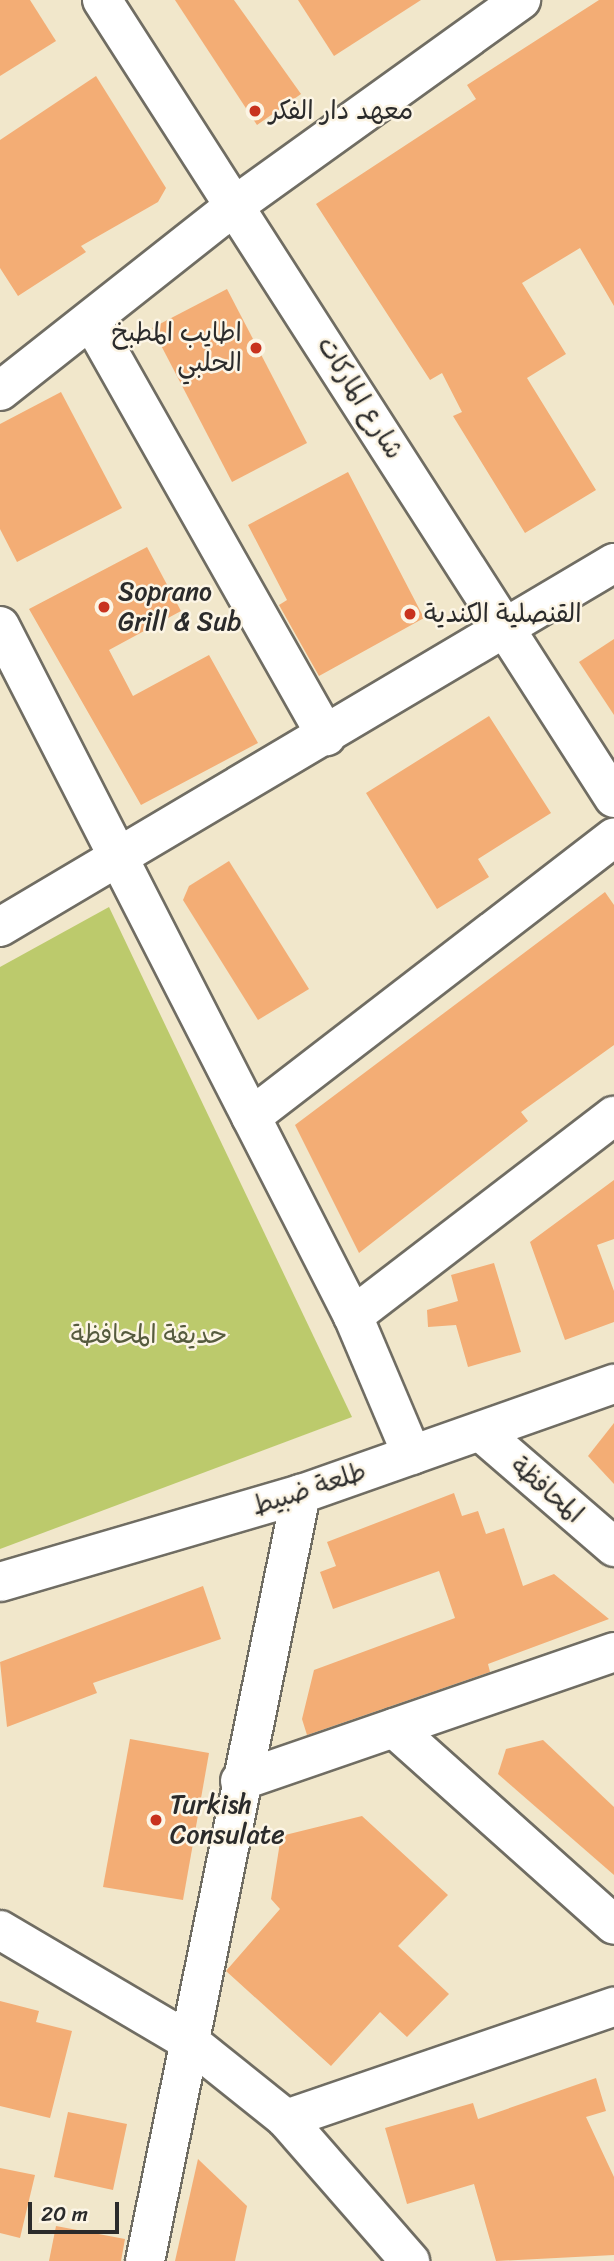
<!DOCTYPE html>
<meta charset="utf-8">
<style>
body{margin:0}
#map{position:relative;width:614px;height:2261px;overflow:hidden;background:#f1e7cb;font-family:Sriracha,"Playpen Sans Arabic",sans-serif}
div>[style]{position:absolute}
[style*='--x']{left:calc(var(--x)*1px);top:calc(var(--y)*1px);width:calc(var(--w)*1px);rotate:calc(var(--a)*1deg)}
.green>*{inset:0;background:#bcca6c}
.building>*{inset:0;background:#f3ad75}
.roads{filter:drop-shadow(2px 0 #706d63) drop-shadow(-2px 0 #706d63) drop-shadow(0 2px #706d63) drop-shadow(0 -2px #706d63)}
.minor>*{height:38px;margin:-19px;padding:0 19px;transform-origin:19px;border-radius:19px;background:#fff}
.dots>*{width:19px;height:19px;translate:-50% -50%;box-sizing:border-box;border:4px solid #fcf5e5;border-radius:50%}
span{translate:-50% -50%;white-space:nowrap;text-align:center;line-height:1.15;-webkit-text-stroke:5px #fcf5e5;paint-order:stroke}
.poi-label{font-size:26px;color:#2b2b2b}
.left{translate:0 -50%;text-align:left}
.right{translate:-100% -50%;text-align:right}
.street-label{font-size:26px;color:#2b2b2b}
.park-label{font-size:26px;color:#565b3e}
.scale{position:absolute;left:28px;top:2202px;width:91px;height:32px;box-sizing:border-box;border:4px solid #2b2b2b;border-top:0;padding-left:9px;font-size:21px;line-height:24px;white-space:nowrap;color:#2b2b2b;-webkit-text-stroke:5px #fcf5e5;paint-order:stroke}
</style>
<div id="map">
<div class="green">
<div style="clip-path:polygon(109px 907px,352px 1417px,0 1549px,0 967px)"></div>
</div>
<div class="building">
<div style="clip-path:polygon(0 0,30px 0,56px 41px,0 76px)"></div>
<div style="clip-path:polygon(175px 0,234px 0,301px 94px,257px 125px)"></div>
<div style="clip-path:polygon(298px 0,421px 0,334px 56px)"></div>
<div style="clip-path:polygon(599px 0,614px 0,614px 306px,580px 248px,522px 283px,566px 354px,527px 378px,596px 490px,525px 533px,453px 416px,462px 412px,442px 373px,430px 380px,316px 204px,476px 99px,467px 85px)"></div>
<div style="clip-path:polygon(96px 76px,166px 188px,158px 202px,81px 246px,86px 252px,18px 296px,0 268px,0 140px)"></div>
<div style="clip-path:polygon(227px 289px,307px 443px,232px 482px,152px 328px)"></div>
<div style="clip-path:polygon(61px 392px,122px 508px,17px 562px,0 529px,0 424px)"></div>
<div style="clip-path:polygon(348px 472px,424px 618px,319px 676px,279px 605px,287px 600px,248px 525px)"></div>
<div style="clip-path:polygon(147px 547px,181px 611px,109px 650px,133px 696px,209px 655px,258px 743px,141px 805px,29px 609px)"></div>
<div style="clip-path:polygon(614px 639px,614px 715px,579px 662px)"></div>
<div style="clip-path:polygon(489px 716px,551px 813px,478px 859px,489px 877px,437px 909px,366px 793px)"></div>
<div style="clip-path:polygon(229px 861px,309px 989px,258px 1020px,183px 900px,189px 886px)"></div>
<div style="clip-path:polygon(605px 892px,614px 905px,614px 1045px,521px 1112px,528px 1121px,359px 1253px,295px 1125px)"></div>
<div style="clip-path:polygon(614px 1180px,614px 1239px,597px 1245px,614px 1291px,614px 1322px,565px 1340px,530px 1242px)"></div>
<div style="clip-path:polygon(494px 1263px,521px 1352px,468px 1367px,456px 1325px,428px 1327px,427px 1310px,458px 1301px,451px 1275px)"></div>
<div style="clip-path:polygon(614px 1423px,614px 1484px,588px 1456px)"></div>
<div style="clip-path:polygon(454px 1493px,462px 1516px,478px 1511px,486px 1534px,504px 1528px,523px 1586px,554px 1574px,609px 1619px,488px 1664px,490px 1672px,307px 1735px,302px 1719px,314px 1670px,455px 1618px,439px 1571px,333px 1609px,320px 1572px,336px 1566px,327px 1542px)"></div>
<div style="clip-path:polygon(203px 1586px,221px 1639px,93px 1683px,97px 1693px,7px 1727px,0 1662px)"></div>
<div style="clip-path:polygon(130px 1739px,209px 1753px,183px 1900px,103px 1887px)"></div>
<div style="clip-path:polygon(543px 1740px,614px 1807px,614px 1875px,498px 1774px,506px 1749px)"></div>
<div style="clip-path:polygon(362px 1816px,448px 1895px,398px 1946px,449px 1994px,407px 2037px,380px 2012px,331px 2066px,226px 1971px,280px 1909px,271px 1899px,281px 1836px)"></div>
<div style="clip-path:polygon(0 2001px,39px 2011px,36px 2022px,72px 2031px,50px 2118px,0 2106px)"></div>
<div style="clip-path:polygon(596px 2078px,606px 2111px,586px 2117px,614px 2177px,614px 2255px,496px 2261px,474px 2184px,407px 2204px,385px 2128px,473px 2103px,478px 2119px)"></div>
<div style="clip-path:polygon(68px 2112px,127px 2124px,113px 2190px,54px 2177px)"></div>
<div style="clip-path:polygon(198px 2159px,247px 2206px,235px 2261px,175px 2261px)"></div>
<div style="clip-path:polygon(0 2168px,35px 2175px,20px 2238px,0 2233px)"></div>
<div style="clip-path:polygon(56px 2226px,125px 2239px,121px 2261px,49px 2261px)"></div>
</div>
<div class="roads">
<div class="minor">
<div style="--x:102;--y:0;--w:948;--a:57.32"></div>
<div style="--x:92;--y:322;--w:476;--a:60.5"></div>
<div style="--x:0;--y:391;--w:302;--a:-38.3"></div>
<div style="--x:237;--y:204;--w:350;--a:-35.7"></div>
<div style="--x:0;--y:626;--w:775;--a:62.91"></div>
<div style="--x:353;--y:1316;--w:151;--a:67"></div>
<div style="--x:0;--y:927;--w:714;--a:-30.66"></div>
<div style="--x:251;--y:1117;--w:458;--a:-37.6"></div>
<div style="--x:353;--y:1316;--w:329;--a:-37.5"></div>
<div style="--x:481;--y:1432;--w:176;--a:40.8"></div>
<div style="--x:0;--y:1582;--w:314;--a:-16.3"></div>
<div style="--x:301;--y:1494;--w:332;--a:-19.4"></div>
<div style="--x:394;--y:1728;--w:295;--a:41.8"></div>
<div style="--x:240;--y:1781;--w:396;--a:-19"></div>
<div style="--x:0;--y:1930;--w:221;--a:30.5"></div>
<div style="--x:190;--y:2042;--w:123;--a:38.7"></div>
<div style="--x:286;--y:2119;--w:189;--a:48.9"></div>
<div style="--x:286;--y:2119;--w:347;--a:-18.9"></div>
<div style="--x:145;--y:2261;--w:783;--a:-78.5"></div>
</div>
</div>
<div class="dots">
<div style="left:255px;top:111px;background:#c8321e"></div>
<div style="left:256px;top:348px;background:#c8321e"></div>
<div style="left:104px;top:607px;background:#c8321e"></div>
<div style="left:410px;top:614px;background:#c8321e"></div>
<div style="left:156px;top:1820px;background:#c8321e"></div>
</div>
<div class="poi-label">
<span class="left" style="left:269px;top:111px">معهد دار الفكر</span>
<span class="right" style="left:242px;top:348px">اطايب المطبخ<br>الحلبي</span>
<span class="left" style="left:118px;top:607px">Soprano<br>Grill &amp; Sub</span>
<span class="left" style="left:424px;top:614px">القنصلية الكندية</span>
<span class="left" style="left:170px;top:1820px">Turkish<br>Consulate</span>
</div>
<div class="street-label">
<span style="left:360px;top:398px;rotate:58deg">شارع الماركات</span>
<span style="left:309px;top:1489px;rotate:-18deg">طلعة ضبيط</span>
<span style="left:547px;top:1490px;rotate:41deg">المحافظة</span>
</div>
<div class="park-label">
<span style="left:149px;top:1335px">حديقة المحافظة</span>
</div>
<div class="scale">20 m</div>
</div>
